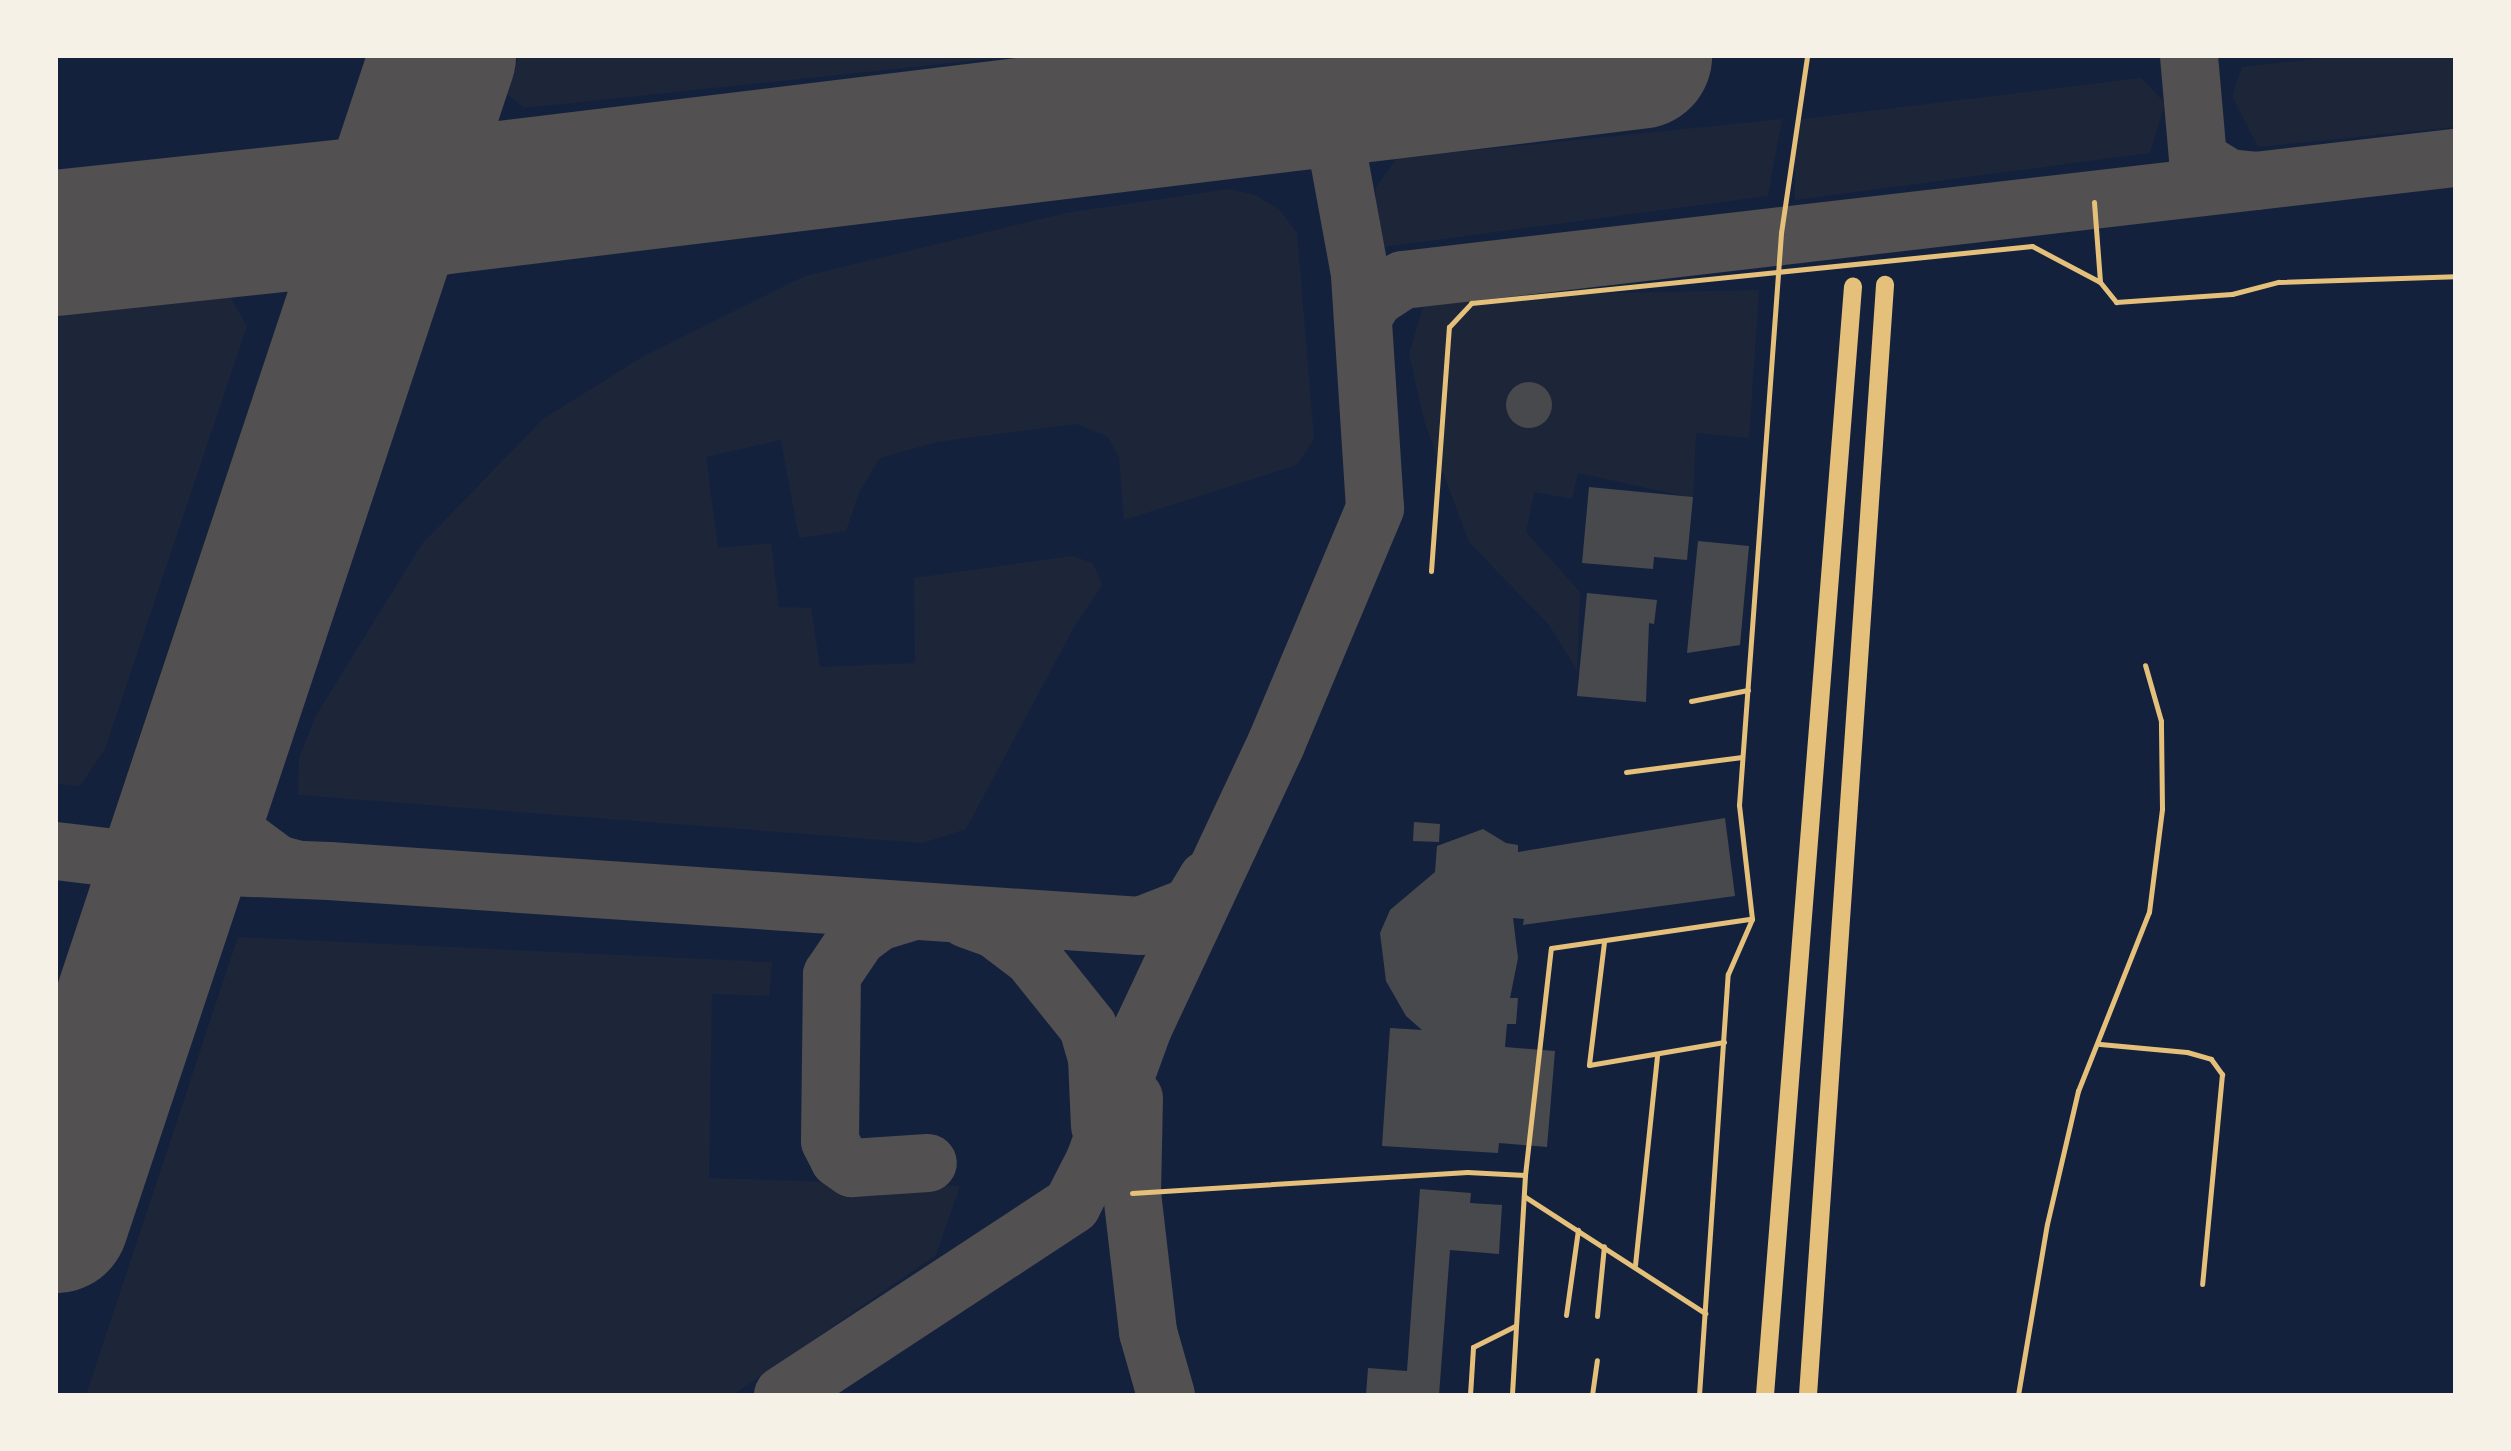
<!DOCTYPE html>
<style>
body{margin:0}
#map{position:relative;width:2511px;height:1451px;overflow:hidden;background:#14213d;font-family:Karla,sans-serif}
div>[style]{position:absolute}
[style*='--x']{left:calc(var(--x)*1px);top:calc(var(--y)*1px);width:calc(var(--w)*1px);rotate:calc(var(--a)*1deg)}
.green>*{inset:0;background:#1d2539}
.taxiway>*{height:58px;margin:-29px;padding:0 29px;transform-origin:29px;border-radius:29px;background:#525050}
.runway>*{height:146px;margin:-73px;padding:0 73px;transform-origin:73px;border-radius:73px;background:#525050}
.building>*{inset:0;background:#48494c}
.round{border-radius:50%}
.service>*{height:5px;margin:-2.5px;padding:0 2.5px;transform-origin:2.5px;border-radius:2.5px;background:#e5c07b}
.trunk>*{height:18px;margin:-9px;padding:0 9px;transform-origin:9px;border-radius:9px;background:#e5c07b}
span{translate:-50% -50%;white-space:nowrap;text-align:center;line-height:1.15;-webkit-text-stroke:6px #f6f1e7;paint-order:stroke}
.frame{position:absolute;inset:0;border:58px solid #f6f1e7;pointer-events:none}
</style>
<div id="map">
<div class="green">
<div style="clip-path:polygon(519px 56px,1018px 56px,524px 108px,507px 94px)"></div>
<div style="clip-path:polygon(2340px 56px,2455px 56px,2455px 127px,2258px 147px,2232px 96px,2242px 67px)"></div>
<div style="clip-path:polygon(2141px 78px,2165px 103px,2150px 153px,1795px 200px,1795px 120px)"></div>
<div style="clip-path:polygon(1782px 119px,1768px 196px,1376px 248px,1376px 187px,1397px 158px)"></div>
<div style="clip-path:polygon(1229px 189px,1255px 195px,1279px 209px,1297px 233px,1314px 439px,1297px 465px,1124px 520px,1119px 458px,1108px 437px,1077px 424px,937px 442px,880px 458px,859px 492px,846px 531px,799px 538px,781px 440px,706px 457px,718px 548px,771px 543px,779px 607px,811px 608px,820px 667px,915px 663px,914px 578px,1072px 556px,1093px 563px,1102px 585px,1074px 627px,966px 829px,923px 843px,298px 795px,299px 759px,315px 717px,422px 544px,543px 419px,644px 356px,805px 276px,1066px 213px)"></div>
<div style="clip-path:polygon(188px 285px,227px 291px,247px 326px,105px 749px,80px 786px,56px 784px,56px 314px)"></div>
<div style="clip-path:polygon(1759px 290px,1749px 438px,1696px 433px,1693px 498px,1578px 473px,1572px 499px,1534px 492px,1526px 532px,1580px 592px,1577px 670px,1549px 625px,1469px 542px,1425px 424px,1409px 354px,1426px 297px)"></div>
<div style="clip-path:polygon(238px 937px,772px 962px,769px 996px,712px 994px,709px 1178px,960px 1186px,936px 1255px,733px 1395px,86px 1395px)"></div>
</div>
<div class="taxiway">
<div style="--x:1329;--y:56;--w:38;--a:81"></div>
<div style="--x:2189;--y:56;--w:103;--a:85"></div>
<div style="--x:2198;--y:159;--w:36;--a:32"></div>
<div style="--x:2229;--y:178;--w:27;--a:6"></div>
<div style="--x:1338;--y:154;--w:43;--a:-72.4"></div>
<div style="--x:1351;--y:113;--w:21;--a:-45"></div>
<div style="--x:1366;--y:98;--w:35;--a:-18"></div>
<div style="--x:309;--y:216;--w:27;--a:17"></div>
<div style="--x:335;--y:224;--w:19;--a:36"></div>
<div style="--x:350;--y:235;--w:22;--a:54"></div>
<div style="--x:363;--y:253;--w:25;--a:76"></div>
<div style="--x:369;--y:277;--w:54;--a:-57.8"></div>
<div style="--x:398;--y:231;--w:49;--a:-36.6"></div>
<div style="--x:1364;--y:315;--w:20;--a:-57"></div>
<div style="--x:1375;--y:298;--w:33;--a:-33"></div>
<div style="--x:1403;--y:280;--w:1059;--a:-6.62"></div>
<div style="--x:212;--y:750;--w:62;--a:80.7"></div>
<div style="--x:222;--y:811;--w:24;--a:60"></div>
<div style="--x:234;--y:832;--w:54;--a:36.7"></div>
<div style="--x:277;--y:864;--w:20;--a:15"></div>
<div style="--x:56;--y:851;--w:119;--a:6.8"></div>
<div style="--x:174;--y:865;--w:155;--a:2.2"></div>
<div style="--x:329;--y:871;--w:813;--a:3.88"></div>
<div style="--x:1140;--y:926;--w:55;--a:-21.4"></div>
<div style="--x:1191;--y:906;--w:31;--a:-59"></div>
<div style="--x:914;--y:911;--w:38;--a:163"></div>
<div style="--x:878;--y:922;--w:26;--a:143"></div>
<div style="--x:857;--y:938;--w:45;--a:124"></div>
<div style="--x:832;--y:975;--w:166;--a:90.7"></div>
<div style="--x:830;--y:1141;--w:20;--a:63"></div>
<div style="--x:839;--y:1159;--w:16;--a:35"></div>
<div style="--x:852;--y:1168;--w:76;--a:-3.8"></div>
<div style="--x:967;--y:919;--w:30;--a:20"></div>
<div style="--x:995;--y:929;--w:46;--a:37.1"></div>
<div style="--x:1032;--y:957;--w:90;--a:51.3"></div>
<div style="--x:1088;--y:1027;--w:32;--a:74"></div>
<div style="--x:1097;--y:1058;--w:68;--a:87.5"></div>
<div style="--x:1134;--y:1098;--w:95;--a:91.2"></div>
<div style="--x:1132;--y:1193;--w:140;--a:83.4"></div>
<div style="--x:1148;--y:1332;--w:66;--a:74.1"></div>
<div style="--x:783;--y:1395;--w:346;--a:-33.3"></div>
<div style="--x:1072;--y:1205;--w:51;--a:-62.9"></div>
<div style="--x:1095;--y:1160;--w:140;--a:-70"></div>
<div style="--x:1143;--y:1028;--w:314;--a:-64.9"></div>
<div style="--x:1276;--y:744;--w:256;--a:-67.2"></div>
<div style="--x:1375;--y:508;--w:234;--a:-93.7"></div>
<div style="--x:1360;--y:274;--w:122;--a:-100.4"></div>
<div style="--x:1338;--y:154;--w:42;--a:-126.3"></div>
<div style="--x:1313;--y:120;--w:57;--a:-163.8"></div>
</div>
<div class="runway">
<div style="--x:56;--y:243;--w:383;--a:-6.1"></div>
<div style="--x:437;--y:202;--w:1211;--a:-6.93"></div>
<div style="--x:56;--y:1220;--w:1227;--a:-71.61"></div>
</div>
<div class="building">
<div class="round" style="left:1506px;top:382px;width:46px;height:46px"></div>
<div style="clip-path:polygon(1589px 487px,1693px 497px,1687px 560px,1654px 557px,1653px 569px,1582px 563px)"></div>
<div style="clip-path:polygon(1698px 541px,1749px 546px,1740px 645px,1687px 653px)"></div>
<div style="clip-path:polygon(1587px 593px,1657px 600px,1654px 624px,1649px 623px,1646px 702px,1577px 696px)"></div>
<div style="clip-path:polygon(1725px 818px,1735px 896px,1523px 925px,1524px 919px,1513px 918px,1518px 958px,1510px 998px,1518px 998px,1516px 1024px,1507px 1024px,1505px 1047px,1555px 1051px,1547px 1147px,1499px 1143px,1498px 1153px,1382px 1146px,1390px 1028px,1422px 1030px,1406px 1016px,1386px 981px,1380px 933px,1390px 910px,1435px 872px,1437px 846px,1483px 829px,1506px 843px,1518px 845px,1518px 852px)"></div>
<div style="clip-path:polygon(1414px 822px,1440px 824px,1439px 842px,1413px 841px)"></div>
<div style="clip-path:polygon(1420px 1189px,1471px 1193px,1470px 1203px,1502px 1205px,1499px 1254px,1450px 1250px,1439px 1395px,1366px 1395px,1368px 1368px,1407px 1371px)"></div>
</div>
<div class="service">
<div style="--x:2094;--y:202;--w:80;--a:85.7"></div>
<div style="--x:2100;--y:282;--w:26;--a:51"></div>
<div style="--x:2116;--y:302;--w:116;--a:-3.9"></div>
<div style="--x:2232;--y:294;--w:48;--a:-14.6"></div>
<div style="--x:2278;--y:282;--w:177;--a:-1.9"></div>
<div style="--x:1431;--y:571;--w:245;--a:-85.8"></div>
<div style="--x:1449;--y:327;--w:33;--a:-47"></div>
<div style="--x:1471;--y:303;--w:564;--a:-5.8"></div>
<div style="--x:2032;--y:246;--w:77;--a:27.9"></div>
<div style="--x:1691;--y:701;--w:58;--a:-10.9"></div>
<div style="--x:1626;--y:772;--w:117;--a:-7.4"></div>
<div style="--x:1604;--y:942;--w:124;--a:97"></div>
<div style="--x:1589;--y:1065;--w:137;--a:-9.7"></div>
<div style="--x:2100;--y:1044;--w:87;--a:5.3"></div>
<div style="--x:2187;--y:1052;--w:25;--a:16"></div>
<div style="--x:2211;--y:1059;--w:19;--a:54"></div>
<div style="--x:2222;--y:1074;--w:211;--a:95.4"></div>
<div style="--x:1525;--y:1175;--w:228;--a:-83.5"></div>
<div style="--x:1551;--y:948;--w:202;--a:-8.3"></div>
<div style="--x:1132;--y:1193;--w:336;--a:-3.6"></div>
<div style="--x:1467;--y:1172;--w:58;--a:3"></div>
<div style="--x:1525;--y:1175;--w:220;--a:93.4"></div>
<div style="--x:1524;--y:1196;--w:216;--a:32.9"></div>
<div style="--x:1635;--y:1265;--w:212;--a:-84"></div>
<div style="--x:1566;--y:1315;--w:86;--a:-82"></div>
<div style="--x:1597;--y:1316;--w:70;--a:-84.3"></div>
<div style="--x:1470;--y:1395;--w:48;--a:-86.4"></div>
<div style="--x:1473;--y:1347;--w:47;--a:-26.6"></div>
<div style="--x:1592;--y:1395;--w:35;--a:-82"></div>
<div style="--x:1699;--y:1395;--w:422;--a:-86.1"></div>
<div style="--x:1728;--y:974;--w:60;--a:-66.4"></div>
<div style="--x:1752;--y:919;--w:115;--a:-96.5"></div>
<div style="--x:1739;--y:805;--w:574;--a:-85.8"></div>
<div style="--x:1781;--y:233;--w:179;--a:-81.6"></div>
<div style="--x:2018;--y:1395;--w:173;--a:-80.4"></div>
<div style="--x:2047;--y:1224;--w:137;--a:-76.9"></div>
<div style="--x:2078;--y:1091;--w:193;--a:-68.4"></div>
<div style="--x:2149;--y:912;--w:104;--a:-82.8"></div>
<div style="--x:2162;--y:809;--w:88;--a:-90.7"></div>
<div style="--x:2161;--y:721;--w:58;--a:-105.9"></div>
</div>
<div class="trunk">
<div style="--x:1765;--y:1395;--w:1112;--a:-85.46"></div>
<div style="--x:1808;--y:1395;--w:1113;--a:-86.03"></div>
</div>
<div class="frame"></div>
</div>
